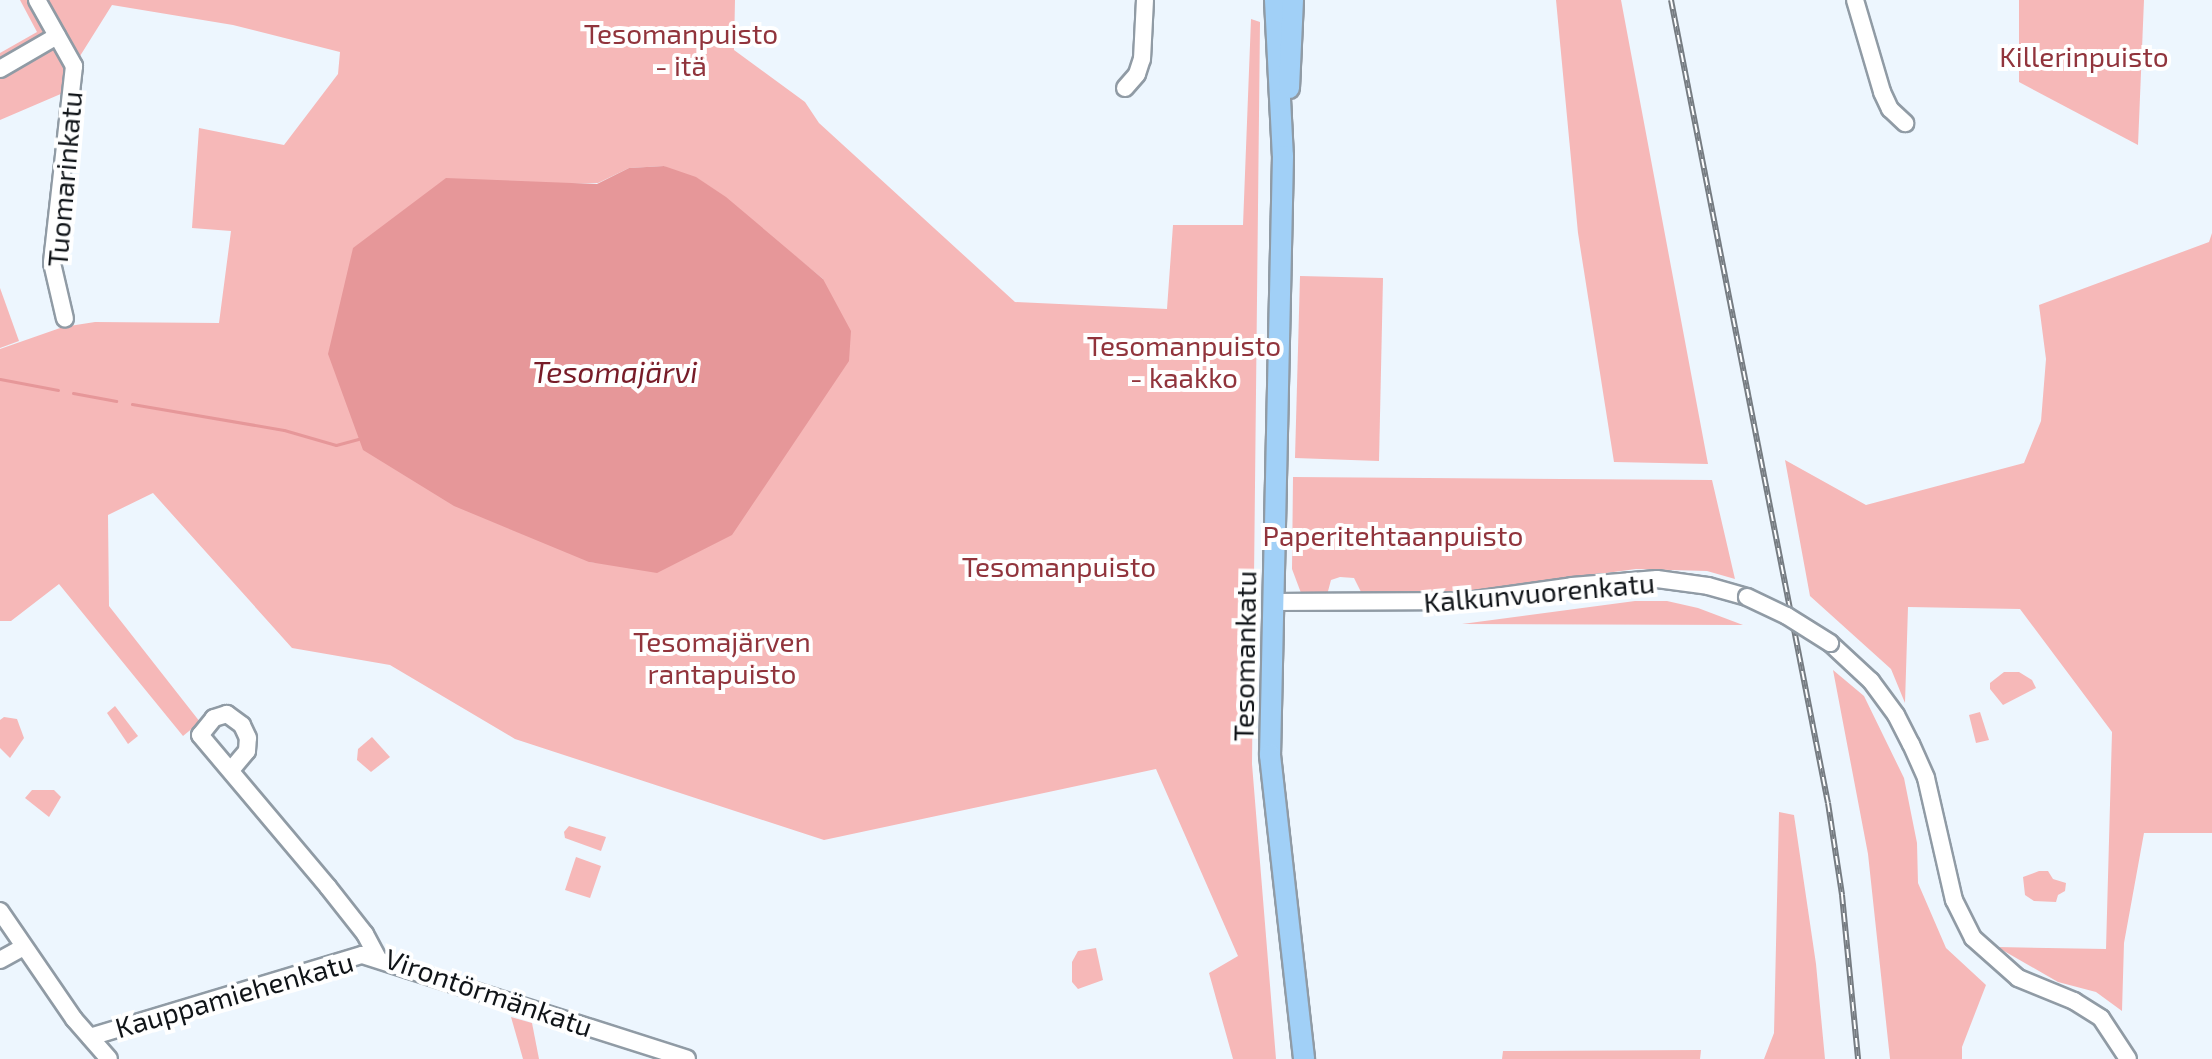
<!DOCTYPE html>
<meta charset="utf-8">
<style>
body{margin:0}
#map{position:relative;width:2212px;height:1059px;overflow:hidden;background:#edf6fe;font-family:"Exo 2",sans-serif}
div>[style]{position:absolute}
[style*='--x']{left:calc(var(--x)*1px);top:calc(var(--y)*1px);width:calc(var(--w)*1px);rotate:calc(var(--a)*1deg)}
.green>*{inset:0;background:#f6b8b8}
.water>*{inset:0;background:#e69799}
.stream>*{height:3px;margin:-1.5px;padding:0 1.5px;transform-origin:1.5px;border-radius:1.5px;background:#e69799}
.roads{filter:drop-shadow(2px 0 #909ba5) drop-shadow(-2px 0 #909ba5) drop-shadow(0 2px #909ba5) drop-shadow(0 -2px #909ba5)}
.minor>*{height:16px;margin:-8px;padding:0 8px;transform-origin:8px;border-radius:8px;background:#fff}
.major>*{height:20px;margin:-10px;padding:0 10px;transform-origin:10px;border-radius:10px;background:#a1d0f7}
.rail>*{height:6px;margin-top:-3px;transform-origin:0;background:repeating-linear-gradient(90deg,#fff 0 9px,#767c82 0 18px);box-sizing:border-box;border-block:2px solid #767c82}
.bridges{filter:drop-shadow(2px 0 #909ba5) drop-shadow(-2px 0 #909ba5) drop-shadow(0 2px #909ba5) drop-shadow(0 -2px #909ba5)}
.minor-bridge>*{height:16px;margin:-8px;padding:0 8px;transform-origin:8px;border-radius:8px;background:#fff}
span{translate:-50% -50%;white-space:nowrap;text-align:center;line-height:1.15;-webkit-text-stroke:8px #fff;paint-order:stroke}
.park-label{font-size:28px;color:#91343c}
.street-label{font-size:28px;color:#101418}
.water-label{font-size:30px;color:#771c28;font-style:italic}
</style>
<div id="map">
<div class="green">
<div style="clip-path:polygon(20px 0,28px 0,65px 69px,63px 93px,0 120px,0 53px,37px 32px)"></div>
<div style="clip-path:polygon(evenodd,48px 0,735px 0,734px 50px,805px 102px,819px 123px,1015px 302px,1167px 309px,1173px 225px,1243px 225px,1251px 19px,1260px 22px,1252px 764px,1276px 1059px,1233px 1059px,1209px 973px,1238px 956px,1156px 769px,824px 840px,515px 739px,390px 665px,292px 648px,153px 493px,108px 515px,109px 606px,200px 722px,183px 736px,59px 584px,11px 621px,0 621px,0 349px,63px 327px,95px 322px,219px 323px,231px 231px,192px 228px,199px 128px,284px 145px,338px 74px,340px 52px,233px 25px,112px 5px,80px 56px,48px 0,664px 166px,784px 247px,823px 279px,622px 565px,589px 562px,549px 184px,598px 183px,629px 168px,664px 166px)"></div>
<div style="clip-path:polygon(1556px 0,1621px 0,1708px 464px,1614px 462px,1578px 233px)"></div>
<div style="clip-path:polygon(2019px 0,2144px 0,2138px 145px,2019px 82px)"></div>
<div style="clip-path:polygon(2212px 233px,2212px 833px,2144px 833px,2124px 943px,2122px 1011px,2096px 992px,2058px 982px,1997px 947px,2106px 949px,2112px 732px,2020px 609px,1908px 607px,1905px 703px,1891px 669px,1810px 596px,1785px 460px,1866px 505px,2024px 463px,2041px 421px,2046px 359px,2039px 305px,2209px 242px)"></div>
<div style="clip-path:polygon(1300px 276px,1383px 278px,1379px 461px,1295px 458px)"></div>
<div style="clip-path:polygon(0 288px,19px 341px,0 348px)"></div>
<div style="clip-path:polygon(1293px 477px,1712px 480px,1735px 579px,1707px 571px,1636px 569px,1450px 594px,1362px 594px,1354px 578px,1340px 577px,1331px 580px,1327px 595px,1301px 593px,1292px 569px)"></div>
<div style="clip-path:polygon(1635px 601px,1667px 601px,1698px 608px,1743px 625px,1462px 624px)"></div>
<div style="clip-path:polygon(1833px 670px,1864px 696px,1904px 778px,1917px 843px,1918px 883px,1946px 948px,1986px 985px,1962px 1047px,1962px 1059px,1890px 1059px,1868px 854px)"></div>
<div style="clip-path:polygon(2004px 672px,2019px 672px,2032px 680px,2036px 688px,2003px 705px,1990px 689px,1990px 683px)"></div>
<div style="clip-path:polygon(115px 706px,138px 736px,128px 744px,107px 713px)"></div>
<div style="clip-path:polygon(1980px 712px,1989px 740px,1976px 743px,1969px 715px)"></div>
<div style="clip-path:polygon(4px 717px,17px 719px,24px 738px,10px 758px,0 748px,0 720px)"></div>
<div style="clip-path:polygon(372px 737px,390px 757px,371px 772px,357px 760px,358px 749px)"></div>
<div style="clip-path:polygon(32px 790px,54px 790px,61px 797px,49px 817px,25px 798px)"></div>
<div style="clip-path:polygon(1779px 812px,1794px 815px,1816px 964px,1825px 1059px,1764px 1059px,1774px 1033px)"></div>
<div style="clip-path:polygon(569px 826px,606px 837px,601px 851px,565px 838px,564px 832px)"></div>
<div style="clip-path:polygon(576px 857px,601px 866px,590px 898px,565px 890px)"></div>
<div style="clip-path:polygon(2039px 871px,2048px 871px,2053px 879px,2066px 883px,2065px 891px,2058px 895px,2056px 902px,2034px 901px,2025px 895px,2023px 877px)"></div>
<div style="clip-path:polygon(1096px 948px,1103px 980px,1078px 989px,1072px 982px,1072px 962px,1078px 951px)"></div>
<div style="clip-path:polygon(511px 1017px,532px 1023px,539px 1059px,523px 1059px)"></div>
<div style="clip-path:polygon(1701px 1050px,1700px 1059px,1502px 1059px,1503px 1051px)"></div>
</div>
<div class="water">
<div style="clip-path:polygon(664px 166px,696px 177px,726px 197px,823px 279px,851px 331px,849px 361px,732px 535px,657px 573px,589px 562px,454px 506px,363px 450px,328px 354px,353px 248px,446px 178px,597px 184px,629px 168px)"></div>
</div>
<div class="stream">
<div style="--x:0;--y:379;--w:59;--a:10.7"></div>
<div style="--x:73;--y:393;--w:44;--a:10.5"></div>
<div style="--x:132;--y:404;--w:154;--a:9.7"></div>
<div style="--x:284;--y:430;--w:54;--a:16.1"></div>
<div style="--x:336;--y:445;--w:23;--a:-15"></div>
</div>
<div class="roads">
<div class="minor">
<div style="--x:37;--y:0;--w:76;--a:60.7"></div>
<div style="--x:74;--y:66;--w:198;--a:96.4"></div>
<div style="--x:52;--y:263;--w:57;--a:76.9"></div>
<div style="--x:1855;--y:0;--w:96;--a:73.6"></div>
<div style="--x:1882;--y:92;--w:19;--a:65"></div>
<div style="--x:1890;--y:109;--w:21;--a:43"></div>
<div style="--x:0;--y:69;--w:66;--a:-30.1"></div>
<div style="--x:1125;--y:88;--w:18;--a:-49"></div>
<div style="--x:1137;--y:74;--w:16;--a:-72"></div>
<div style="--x:1142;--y:59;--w:59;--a:-87.1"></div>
<div style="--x:1272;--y:602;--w:195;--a:-0.3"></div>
<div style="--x:1467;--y:601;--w:106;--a:-8.1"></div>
<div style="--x:1572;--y:586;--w:85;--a:-4.7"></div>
<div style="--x:1657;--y:579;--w:51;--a:7.8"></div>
<div style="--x:1708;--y:586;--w:41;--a:15.8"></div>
<div style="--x:1830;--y:643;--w:56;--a:42.8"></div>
<div style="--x:1871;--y:681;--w:42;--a:53.7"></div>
<div style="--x:1896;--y:715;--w:33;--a:63"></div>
<div style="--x:1911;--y:744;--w:37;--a:66"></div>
<div style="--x:1926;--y:778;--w:125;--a:77.1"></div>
<div style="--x:1954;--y:900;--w:42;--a:63.4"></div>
<div style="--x:1973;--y:938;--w:60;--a:41.6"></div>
<div style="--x:2018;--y:978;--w:61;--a:22.3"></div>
<div style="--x:2074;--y:1001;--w:32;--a:32"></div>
<div style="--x:2101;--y:1018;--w:49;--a:56.6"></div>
<div style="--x:231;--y:770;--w:25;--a:-50"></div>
<div style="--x:247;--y:751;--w:13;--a:-86"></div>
<div style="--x:248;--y:738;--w:14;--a:-115"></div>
<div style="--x:242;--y:725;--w:19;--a:-144"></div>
<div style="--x:227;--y:714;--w:14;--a:163"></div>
<div style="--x:214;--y:718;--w:22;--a:129"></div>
<div style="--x:200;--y:735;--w:199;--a:49.9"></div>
<div style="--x:328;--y:887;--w:60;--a:51.8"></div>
<div style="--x:365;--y:934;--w:27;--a:62"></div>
<div style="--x:0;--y:911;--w:131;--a:55.6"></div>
<div style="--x:74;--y:1019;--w:53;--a:48.8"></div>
<div style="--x:0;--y:960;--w:26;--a:-29"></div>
<div style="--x:90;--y:1037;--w:284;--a:-16.8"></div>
<div style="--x:362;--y:955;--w:341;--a:17.7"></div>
</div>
<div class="major">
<div style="--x:1275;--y:0;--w:156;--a:87.1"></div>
<div style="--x:1283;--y:156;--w:599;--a:91.24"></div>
<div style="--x:1270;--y:755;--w:306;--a:83.6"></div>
<div style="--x:1289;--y:88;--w:88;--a:-87.4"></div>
</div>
</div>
<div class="rail">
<div style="--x:1671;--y:0;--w:818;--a:78.94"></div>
<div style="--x:1828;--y:803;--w:93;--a:81.3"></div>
<div style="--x:1842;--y:895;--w:165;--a:84.4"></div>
</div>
<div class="bridges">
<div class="minor-bridge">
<div style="--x:1747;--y:597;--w:44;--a:25.4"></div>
<div style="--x:1787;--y:616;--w:51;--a:32.1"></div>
</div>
</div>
<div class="park-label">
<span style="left:681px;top:49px">Tesomanpuisto<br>- itä</span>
<span style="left:2084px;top:56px">Killerinpuisto</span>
<span style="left:1184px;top:361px">Tesomanpuisto<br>- kaakko</span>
<span style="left:1393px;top:535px">Paperitehtaanpuisto</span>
<span style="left:1059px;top:566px">Tesomanpuisto</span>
<span style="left:722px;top:657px">Tesomajärven<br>rantapuisto</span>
</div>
<div class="street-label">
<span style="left:64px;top:179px;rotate:-85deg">Tuomarinkatu</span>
<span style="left:1539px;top:592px;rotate:-5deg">Kalkunvuorenkatu</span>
<span style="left:1244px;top:656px;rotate:-89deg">Tesomankatu</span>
<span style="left:489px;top:992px;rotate:19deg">Virontörmänkatu</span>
<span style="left:234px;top:994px;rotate:-16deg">Kauppamiehenkatu</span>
</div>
<div class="water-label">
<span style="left:615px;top:371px">Tesomajärvi</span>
</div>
</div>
